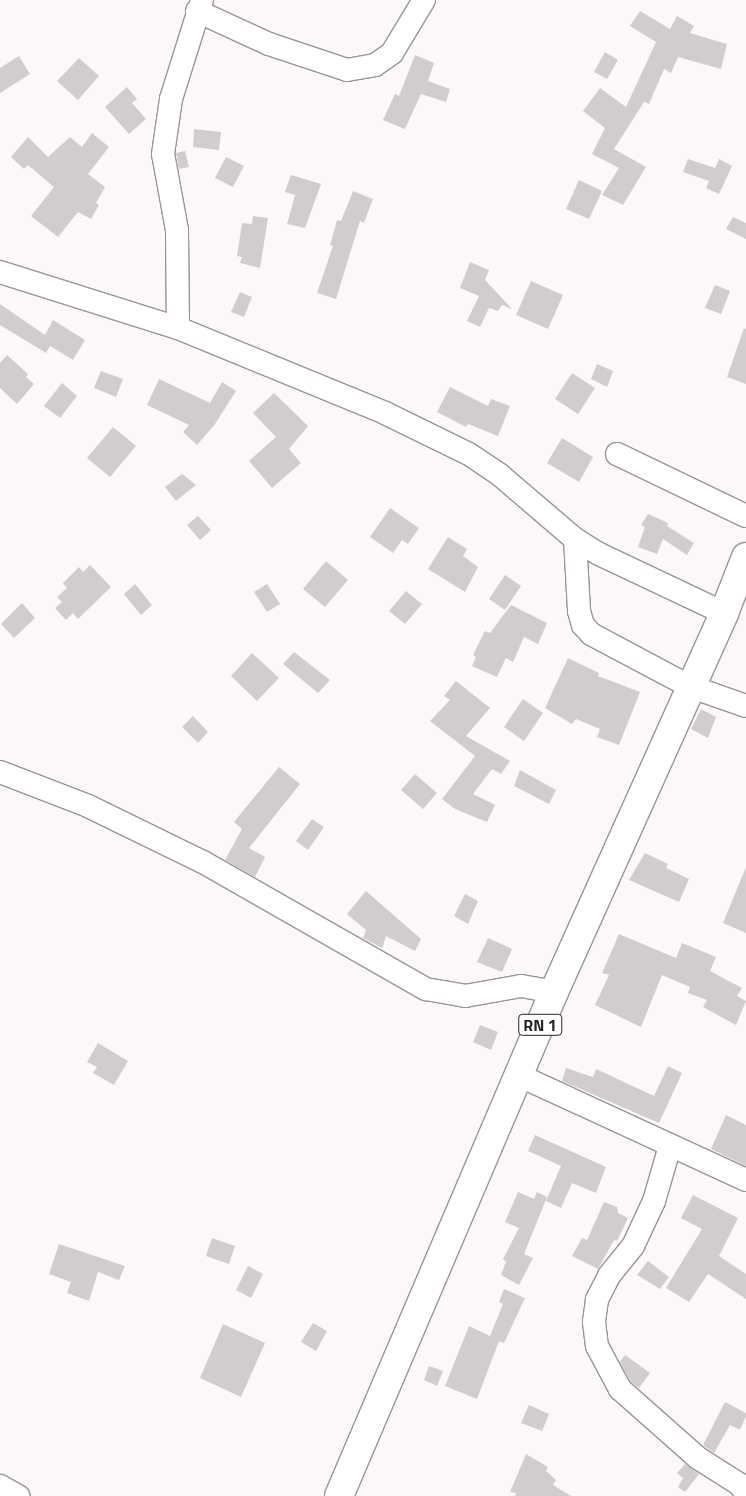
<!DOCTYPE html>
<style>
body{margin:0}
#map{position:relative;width:746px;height:1496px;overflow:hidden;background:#fcf7f8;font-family:"Titillium Web",sans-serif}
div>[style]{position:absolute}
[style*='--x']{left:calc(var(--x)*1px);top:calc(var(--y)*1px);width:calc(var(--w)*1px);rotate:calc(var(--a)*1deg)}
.building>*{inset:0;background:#d1cdce}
.roads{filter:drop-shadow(1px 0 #999595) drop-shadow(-1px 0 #999595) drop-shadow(0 1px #999595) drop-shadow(0 -1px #999595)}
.minor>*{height:22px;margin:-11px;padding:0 11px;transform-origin:11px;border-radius:11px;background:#fff}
.major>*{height:28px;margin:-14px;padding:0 14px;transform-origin:14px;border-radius:14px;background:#fff}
span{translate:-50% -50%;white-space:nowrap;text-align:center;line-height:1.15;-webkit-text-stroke:5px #fff;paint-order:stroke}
.shield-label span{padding:1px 4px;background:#fff;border:1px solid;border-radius:4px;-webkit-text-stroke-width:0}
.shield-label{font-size:16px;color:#252323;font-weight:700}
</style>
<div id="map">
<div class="building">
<div style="clip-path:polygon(640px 11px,670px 29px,677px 16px,694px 26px,690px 33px,727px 44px,721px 69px,678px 57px,671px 73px,664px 69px,649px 104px,644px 102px,614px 149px,646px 167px,623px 205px,602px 195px,619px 168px,592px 154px,605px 128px,583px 111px,600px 88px,626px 107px,656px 42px,630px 26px)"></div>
<div style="clip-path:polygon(605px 52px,618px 60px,607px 79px,594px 72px)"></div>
<div style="clip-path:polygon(415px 55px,434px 63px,428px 81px,450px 89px,446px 102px,421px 94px,405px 129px,383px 120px,395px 94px,399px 96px)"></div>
<div style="clip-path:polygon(19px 56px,30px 74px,0 93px,0 68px)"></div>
<div style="clip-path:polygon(79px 58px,99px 76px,78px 100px,57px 81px)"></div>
<div style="clip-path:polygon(127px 87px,137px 99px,132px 103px,146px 119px,129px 134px,105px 107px)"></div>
<div style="clip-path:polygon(194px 129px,221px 132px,219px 150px,193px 147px)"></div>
<div style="clip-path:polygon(92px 133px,109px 147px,88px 174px,105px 187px,96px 203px,99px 205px,91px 219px,78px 212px,58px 237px,31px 216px,54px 187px,28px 165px,24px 169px,11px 157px,28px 137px,48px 157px,70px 137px,82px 147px)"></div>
<div style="clip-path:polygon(185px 151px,189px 167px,179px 169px,176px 153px)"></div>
<div style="clip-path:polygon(226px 157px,244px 166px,233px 187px,215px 178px)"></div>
<div style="clip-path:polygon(688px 159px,715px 168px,719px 159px,732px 166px,719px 194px,706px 188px,709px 181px,683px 172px)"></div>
<div style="clip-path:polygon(291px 175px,321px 184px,305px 228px,287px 224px,295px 195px,285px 192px)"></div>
<div style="clip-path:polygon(579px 180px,602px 191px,589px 219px,566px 209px)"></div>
<div style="clip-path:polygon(353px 191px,373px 199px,364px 223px,360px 221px,336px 299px,317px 293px,333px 246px,330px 245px,337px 220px,341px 221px)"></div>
<div style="clip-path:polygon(253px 216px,268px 218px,260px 268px,240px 263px,242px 257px,237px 256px,242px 223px,252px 224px)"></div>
<div style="clip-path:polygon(733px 217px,746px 223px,746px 239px,726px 229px)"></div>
<div style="clip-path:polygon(470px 262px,489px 270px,485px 280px,512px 309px,502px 305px,498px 311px,489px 308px,480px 327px,467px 321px,479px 296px,460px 288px)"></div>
<div style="clip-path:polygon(531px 281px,563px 295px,548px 329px,516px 315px)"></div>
<div style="clip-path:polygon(715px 285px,730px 291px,721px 314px,705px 308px)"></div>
<div style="clip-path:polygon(240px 292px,252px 297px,244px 317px,231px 312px)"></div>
<div style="clip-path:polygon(0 304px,45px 335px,53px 320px,85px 340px,73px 360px,50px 346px,46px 353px,0 325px)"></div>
<div style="clip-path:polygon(744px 328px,746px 329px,746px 384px,727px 377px)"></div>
<div style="clip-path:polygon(7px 355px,28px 374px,26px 377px,34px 384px,17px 404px,0 388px,0 363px)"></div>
<div style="clip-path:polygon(597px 364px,613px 371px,607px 387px,591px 379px)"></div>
<div style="clip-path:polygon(101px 371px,123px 379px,116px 397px,94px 388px)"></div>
<div style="clip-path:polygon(572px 373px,595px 388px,578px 414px,555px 399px)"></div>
<div style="clip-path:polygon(159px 379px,210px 403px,222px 382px,236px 391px,215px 424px,197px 445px,183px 432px,189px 425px,147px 405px)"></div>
<div style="clip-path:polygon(62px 383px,77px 396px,60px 418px,44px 406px)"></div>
<div style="clip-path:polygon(450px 387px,488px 406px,491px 399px,510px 406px,498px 436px,468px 424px,466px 427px,437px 412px)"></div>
<div style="clip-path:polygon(274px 393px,308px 426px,289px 449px,301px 463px,272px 488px,249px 461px,276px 437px,253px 413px)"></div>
<div style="clip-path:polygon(113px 427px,136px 446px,110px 477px,87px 458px)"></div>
<div style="clip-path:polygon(562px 438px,593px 457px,579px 482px,547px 463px)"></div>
<div style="clip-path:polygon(182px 474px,196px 485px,176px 501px,165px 487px)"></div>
<div style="clip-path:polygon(390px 508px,419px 528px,408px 544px,402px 540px,393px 553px,370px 537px)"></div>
<div style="clip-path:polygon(648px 514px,668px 523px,667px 526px,694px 543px,687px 555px,663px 539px,657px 554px,638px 547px,645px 527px,641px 525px)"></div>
<div style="clip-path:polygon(198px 516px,211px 530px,200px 540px,187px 525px)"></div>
<div style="clip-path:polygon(448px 537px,467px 549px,463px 556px,478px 567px,465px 592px,428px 569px)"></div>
<div style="clip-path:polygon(326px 561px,348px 580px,325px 607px,303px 589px)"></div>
<div style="clip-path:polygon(90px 565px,111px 587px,78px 619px,73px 613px,66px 620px,55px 608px,62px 602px,57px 597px,67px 588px,63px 583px,79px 567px,83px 572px)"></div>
<div style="clip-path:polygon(505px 575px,521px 586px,505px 610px,489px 599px)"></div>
<div style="clip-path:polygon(135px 584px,152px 605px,141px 615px,124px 594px)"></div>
<div style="clip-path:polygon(267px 584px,280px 604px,267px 612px,254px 592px)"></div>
<div style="clip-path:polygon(406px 591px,422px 604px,405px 624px,389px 611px)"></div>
<div style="clip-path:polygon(22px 603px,35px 618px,14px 638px,1px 624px)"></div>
<div style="clip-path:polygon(511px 605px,547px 623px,538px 644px,524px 637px,513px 662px,506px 658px,497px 677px,472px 666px,476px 657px,473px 655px,485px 631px,490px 633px)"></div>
<div style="clip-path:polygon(294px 652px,330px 680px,318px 693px,283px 664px)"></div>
<div style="clip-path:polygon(252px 653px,279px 678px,257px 701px,231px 676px)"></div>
<div style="clip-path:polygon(568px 658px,599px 673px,598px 676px,640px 692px,619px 745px,597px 737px,600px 729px,576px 719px,572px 724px,545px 708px)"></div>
<div style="clip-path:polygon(456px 681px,490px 708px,466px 736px,510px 761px,501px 774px,492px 769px,473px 794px,495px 805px,487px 822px,455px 809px,442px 799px,475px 756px,430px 721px,450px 700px,444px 696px)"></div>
<div style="clip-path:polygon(523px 699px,543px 713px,524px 741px,504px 727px)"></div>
<div style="clip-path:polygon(701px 709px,716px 717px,708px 738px,691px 729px)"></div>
<div style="clip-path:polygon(193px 716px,208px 732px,198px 743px,182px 727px)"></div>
<div style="clip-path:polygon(279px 767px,300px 784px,249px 848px,265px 857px,255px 877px,225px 860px,242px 829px,234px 822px)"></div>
<div style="clip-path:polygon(520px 770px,556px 790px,549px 804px,514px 786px)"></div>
<div style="clip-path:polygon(415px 774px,437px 793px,423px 809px,401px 790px)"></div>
<div style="clip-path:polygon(312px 819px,324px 827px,308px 850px,296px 841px)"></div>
<div style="clip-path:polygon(645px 853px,668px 864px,666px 868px,689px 879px,679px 902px,629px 880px)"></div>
<div style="clip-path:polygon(746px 867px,746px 933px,723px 923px)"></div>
<div style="clip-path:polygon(366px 891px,421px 939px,415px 951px,386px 936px,382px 948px,363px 938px,366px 930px,347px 914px)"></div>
<div style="clip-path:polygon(465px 894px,478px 901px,468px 924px,454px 916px)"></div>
<div style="clip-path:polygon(619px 934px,676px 958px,682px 943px,716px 957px,710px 971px,742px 988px,737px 996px,746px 1001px,736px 1025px,703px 1007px,707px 1000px,688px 993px,690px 987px,662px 975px,641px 1027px,595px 1005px,609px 975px,602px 973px)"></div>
<div style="clip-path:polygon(488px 938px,512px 949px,502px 972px,477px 962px)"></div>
<div style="clip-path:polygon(480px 1025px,498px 1032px,491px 1050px,473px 1042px)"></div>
<div style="clip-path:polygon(98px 1043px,128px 1061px,114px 1085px,93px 1073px,97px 1067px,87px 1062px)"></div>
<div style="clip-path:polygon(668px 1066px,682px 1073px,659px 1123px,562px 1081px,566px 1068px,593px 1077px,596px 1069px,654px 1096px)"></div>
<div style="clip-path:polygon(726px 1115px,746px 1125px,746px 1166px,711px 1149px)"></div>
<div style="clip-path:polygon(535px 1135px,606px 1167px,596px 1193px,572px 1183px,561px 1208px,546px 1201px,561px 1166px,528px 1151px)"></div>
<div style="clip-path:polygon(518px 1192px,534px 1199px,537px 1192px,547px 1197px,524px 1254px,533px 1258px,519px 1285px,501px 1275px,506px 1262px,503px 1259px,519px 1228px,505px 1222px)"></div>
<div style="clip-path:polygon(693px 1195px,738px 1218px,719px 1256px,746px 1274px,746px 1299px,708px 1274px,689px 1302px,666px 1288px,702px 1229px,681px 1218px)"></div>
<div style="clip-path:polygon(604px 1202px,617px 1207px,618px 1213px,628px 1218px,617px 1241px,614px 1240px,598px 1269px,572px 1256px,582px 1238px,587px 1240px)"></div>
<div style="clip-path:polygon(212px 1238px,235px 1246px,229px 1264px,206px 1256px)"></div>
<div style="clip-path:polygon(59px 1244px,125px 1266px,119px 1280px,98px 1272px,89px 1301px,67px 1293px,71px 1282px,49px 1274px)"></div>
<div style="clip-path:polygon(648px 1261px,669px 1277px,660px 1289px,637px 1275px)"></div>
<div style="clip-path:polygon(248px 1266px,263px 1274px,251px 1298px,236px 1290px)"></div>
<div style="clip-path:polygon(504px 1289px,525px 1298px,504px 1343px,499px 1341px,477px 1399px,445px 1386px,469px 1326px,490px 1336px,503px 1304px,499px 1302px)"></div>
<div style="clip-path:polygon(313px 1323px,327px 1331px,316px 1351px,301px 1342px)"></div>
<div style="clip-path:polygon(223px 1324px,265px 1343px,241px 1397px,200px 1378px)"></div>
<div style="clip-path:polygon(625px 1355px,650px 1373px,639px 1388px,630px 1381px,620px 1362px)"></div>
<div style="clip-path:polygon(429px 1366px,443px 1371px,437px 1386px,424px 1380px)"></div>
<div style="clip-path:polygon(725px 1402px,746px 1413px,746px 1416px,740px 1430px,730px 1425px,714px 1453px,703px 1445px)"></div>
<div style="clip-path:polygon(529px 1405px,549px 1414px,542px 1431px,521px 1423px)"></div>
<div style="clip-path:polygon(526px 1454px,548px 1467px,546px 1471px,556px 1480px,553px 1485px,571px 1496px,515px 1496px,516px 1493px,510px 1492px)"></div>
<div style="clip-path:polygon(685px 1464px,699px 1474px,685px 1492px,678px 1487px,683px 1478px,677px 1473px)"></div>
</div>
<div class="roads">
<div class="minor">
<div style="--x:197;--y:11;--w:79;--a:24.6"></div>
<div style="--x:269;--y:44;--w:82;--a:18.4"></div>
<div style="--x:347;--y:70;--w:28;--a:-10"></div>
<div style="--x:375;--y:65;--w:21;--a:-35"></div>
<div style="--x:392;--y:53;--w:62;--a:-58.9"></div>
<div style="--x:0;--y:272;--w:187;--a:17.5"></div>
<div style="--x:178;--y:328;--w:224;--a:22.3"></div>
<div style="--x:385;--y:413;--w:93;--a:26"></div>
<div style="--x:469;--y:454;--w:37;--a:34"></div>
<div style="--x:500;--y:475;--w:99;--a:40.5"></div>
<div style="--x:575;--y:539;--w:26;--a:32"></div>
<div style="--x:597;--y:553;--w:140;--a:25.3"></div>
<div style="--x:178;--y:328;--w:98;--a:-90.6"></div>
<div style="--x:177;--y:230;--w:77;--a:-100.4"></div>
<div style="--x:163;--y:154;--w:56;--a:-81.7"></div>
<div style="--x:171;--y:99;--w:104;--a:-72.6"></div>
<div style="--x:617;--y:454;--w:143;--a:25.7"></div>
<div style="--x:575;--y:539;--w:72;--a:86.8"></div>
<div style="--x:579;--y:611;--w:15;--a:74"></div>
<div style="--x:583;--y:625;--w:12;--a:48"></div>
<div style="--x:591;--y:634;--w:111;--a:28"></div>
<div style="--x:689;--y:686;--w:60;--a:19.3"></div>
<div style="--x:0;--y:772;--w:94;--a:21.1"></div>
<div style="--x:88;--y:806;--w:128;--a:26"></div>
<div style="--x:203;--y:862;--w:257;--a:29.7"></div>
<div style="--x:426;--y:989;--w:40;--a:10"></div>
<div style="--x:465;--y:996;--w:57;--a:-10.1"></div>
<div style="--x:521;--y:986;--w:34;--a:10"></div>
<div style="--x:518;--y:1075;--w:251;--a:24.7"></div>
<div style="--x:670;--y:1146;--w:57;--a:106.2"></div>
<div style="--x:654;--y:1201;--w:50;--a:115"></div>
<div style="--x:633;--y:1246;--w:38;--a:129"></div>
<div style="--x:609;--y:1276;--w:27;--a:117"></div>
<div style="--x:597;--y:1300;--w:22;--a:98"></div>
<div style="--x:594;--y:1322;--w:24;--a:83"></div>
<div style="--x:597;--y:1346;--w:49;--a:61.9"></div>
<div style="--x:620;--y:1389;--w:104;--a:41.5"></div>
<div style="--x:698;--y:1458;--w:49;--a:32.4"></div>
<div style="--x:739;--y:1484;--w:11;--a:52"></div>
<div style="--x:0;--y:1486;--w:21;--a:29"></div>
</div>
<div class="major">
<div style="--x:339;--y:1496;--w:548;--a:-66.9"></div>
<div style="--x:554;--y:992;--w:415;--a:-65.8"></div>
<div style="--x:724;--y:613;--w:60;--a:-68.6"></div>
</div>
</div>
<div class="shield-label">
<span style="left:540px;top:1025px">RN 1</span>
</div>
</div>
